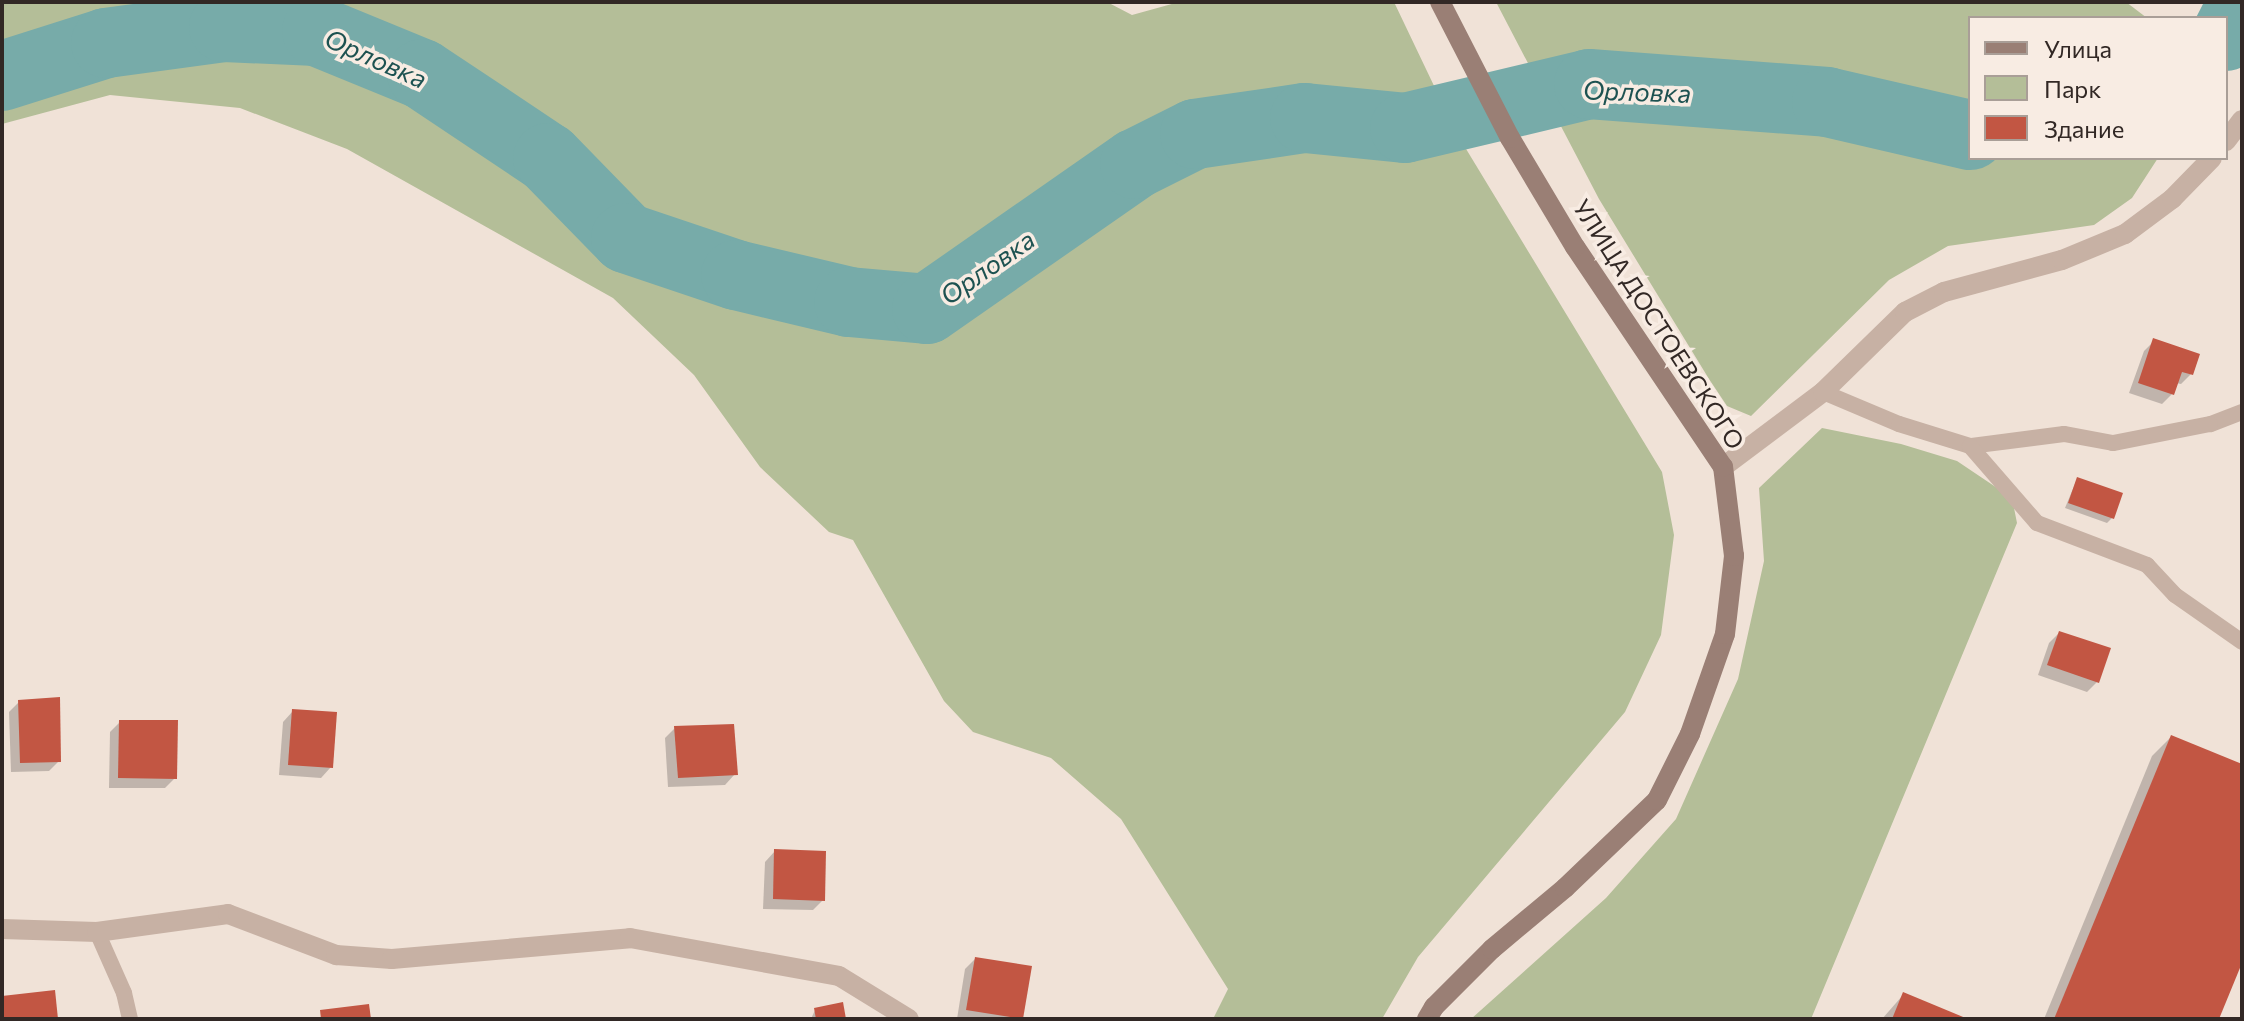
<!DOCTYPE html>
<meta charset="utf-8">
<style>
body{margin:0}
#map{position:relative;width:2244px;height:1021px;overflow:hidden;background:#f0e2d7;font-family:Commissioner,sans-serif}
div>[style]{position:absolute}
[style*='--x']{left:calc(var(--x)*1px);top:calc(var(--y)*1px);width:calc(var(--w)*1px);rotate:calc(var(--a)*1deg)}
.green>*{inset:0;background:#b4be98}
.shadow>*{inset:0;background:#0003}
.river>*{height:70px;margin:-35px;padding:0 35px;transform-origin:35px;border-radius:35px;background:#77aba9}
.building>*{inset:0;background:#c25643}
.lane>*{height:16px;margin:-8px;padding:0 8px;transform-origin:8px;border-radius:8px;background:#c7b1a4}
.street>*{height:20px;margin:-10px;padding:0 10px;transform-origin:10px;border-radius:10px;background:#c7b1a4}
.secondary>*{height:20px;margin:-10px;padding:0 10px;transform-origin:10px;border-radius:10px;background:#9a7f75}
span{translate:-50% -50%;white-space:nowrap;text-align:center;line-height:1.15;-webkit-text-stroke:7px #f8ece3;paint-order:stroke}
.street-label{font-size:24px;color:#322825}
.water-label{font-size:26px;color:#1d5251;font-style:italic}
.frame{position:absolute;inset:0;border:4px solid #322825;pointer-events:none}
.legend{position:absolute;left:1968px;top:16px;width:260px;height:144px;box-sizing:border-box;background:#f8ece3;border:2px solid #a99e97;margin:0;padding:10px 14px;list-style:none;font-size:24px;color:#322825}
.legend li{display:flex;align-items:center;gap:16px;height:40px}
.legend b{width:40px;border:2px solid #a99e97}
</style>
<div id="map">
<div class="green">
<div style="clip-path:polygon(2px 2px,1107px 2px,1132px 15px,1179px 2px,1394px 2px,1457px 134px,1662px 472px,1674px 535px,1661px 635px,1625px 712px,1418px 957px,1382px 1019px,1213px 1019px,1228px 989px,1121px 819px,1051px 758px,973px 732px,944px 701px,853px 540px,829px 532px,760px 467px,694px 375px,613px 298px,347px 149px,240px 108px,110px 95px,2px 124px)"></div>
<div style="clip-path:polygon(1496px 2px,2126px 2px,2147px 18px,1970px 18px,1970px 158px,2158px 158px,2132px 198px,2094px 225px,1948px 246px,1889px 280px,1751px 416px,1727px 406px,1709px 379px,1599px 199px)"></div>
<div style="clip-path:polygon(1822px 428px,1901px 444px,1957px 461px,2012px 498px,2017px 523px,1811px 1019px,1471px 1019px,1606px 898px,1676px 819px,1738px 679px,1764px 561px,1759px 488px)"></div>
</div>
<div class="shadow">
<div style="clip-path:polygon(2154px 341px,2191px 374px,2181px 384px,2176px 383px,2172px 394px,2162px 404px,2129px 393px,2144px 351px)"></div>
<div style="clip-path:polygon(2077px 479px,2112px 518px,2107px 523px,2065px 508px)"></div>
<div style="clip-path:polygon(2059px 633px,2097px 682px,2087px 692px,2038px 675px,2049px 643px)"></div>
<div style="clip-path:polygon(19px 702px,59px 761px,49px 771px,11px 772px,9px 712px)"></div>
<div style="clip-path:polygon(293px 711px,331px 767px,321px 778px,279px 775px,283px 722px)"></div>
<div style="clip-path:polygon(120px 722px,175px 778px,165px 788px,109px 788px,110px 732px)"></div>
<div style="clip-path:polygon(675px 728px,735px 774px,725px 785px,668px 787px,665px 738px)"></div>
<div style="clip-path:polygon(2171px 737px,2242px 766px,2242px 958px,2217px 1019px,2044px 1019px,2152px 756px)"></div>
<div style="clip-path:polygon(775px 851px,823px 900px,813px 910px,763px 909px,765px 862px)"></div>
<div style="clip-path:polygon(975px 959px,1030px 968px,1021px 1019px,957px 1019px,965px 969px)"></div>
<div style="clip-path:polygon(1903px 995px,1963px 1019px,1882px 1019px)"></div>
<div style="clip-path:polygon(815px 1010px,844px 1019px,811px 1019px)"></div>
</div>
<div class="river">
<div style="--x:2226;--y:36;--w:35;--a:-63"></div>
<div style="--x:2;--y:76;--w:109;--a:-17.6"></div>
<div style="--x:106;--y:43;--w:119;--a:-7.7"></div>
<div style="--x:224;--y:27;--w:93;--a:2.5"></div>
<div style="--x:317;--y:31;--w:113;--a:22.3"></div>
<div style="--x:422;--y:74;--w:151;--a:33.7"></div>
<div style="--x:548;--y:158;--w:112;--a:45.7"></div>
<div style="--x:626;--y:238;--w:116;--a:18.6"></div>
<div style="--x:736;--y:275;--w:116;--a:13.4"></div>
<div style="--x:849;--y:302;--w:78;--a:5.1"></div>
<div style="--x:927;--y:309;--w:254;--a:-34.9"></div>
<div style="--x:1135;--y:164;--w:67;--a:-26.6"></div>
<div style="--x:1195;--y:134;--w:111;--a:-8.3"></div>
<div style="--x:1305;--y:118;--w:100;--a:5.7"></div>
<div style="--x:1405;--y:128;--w:189;--a:-13.4"></div>
<div style="--x:1589;--y:84;--w:239;--a:4.3"></div>
<div style="--x:1827;--y:102;--w:147;--a:13"></div>
</div>
<div class="building">
<div style="clip-path:polygon(2153px 338px,2200px 354px,2193px 375px,2182px 372px,2174px 395px,2138px 383px)"></div>
<div style="clip-path:polygon(2077px 477px,2123px 493px,2114px 519px,2068px 503px)"></div>
<div style="clip-path:polygon(2059px 631px,2111px 648px,2099px 683px,2047px 665px)"></div>
<div style="clip-path:polygon(60px 697px,61px 762px,20px 763px,18px 700px)"></div>
<div style="clip-path:polygon(292px 709px,337px 712px,333px 768px,288px 765px)"></div>
<div style="clip-path:polygon(119px 720px,178px 720px,177px 779px,118px 778px)"></div>
<div style="clip-path:polygon(734px 724px,738px 775px,678px 778px,674px 726px)"></div>
<div style="clip-path:polygon(2171px 735px,2242px 764px,2242px 963px,2219px 1019px,2054px 1019px)"></div>
<div style="clip-path:polygon(774px 849px,826px 851px,825px 901px,773px 899px)"></div>
<div style="clip-path:polygon(975px 957px,1032px 966px,1023px 1019px,966px 1010px)"></div>
<div style="clip-path:polygon(55px 990px,58px 1019px,2px 1019px,2px 996px)"></div>
<div style="clip-path:polygon(1903px 992px,1968px 1019px,1892px 1019px)"></div>
<div style="clip-path:polygon(843px 1002px,846px 1019px,816px 1019px,814px 1008px)"></div>
<div style="clip-path:polygon(369px 1004px,371px 1019px,321px 1019px,320px 1010px)"></div>
</div>
<div class="lane">
<div style="--x:1823;--y:392;--w:82;--a:22.8"></div>
<div style="--x:1899;--y:424;--w:74;--a:17.2"></div>
<div style="--x:2242;--y:412;--w:34;--a:159"></div>
<div style="--x:2210;--y:424;--w:99;--a:168.9"></div>
<div style="--x:2113;--y:443;--w:50;--a:-169.6"></div>
<div style="--x:2064;--y:434;--w:95;--a:172.7"></div>
<div style="--x:1970;--y:446;--w:102;--a:49"></div>
<div style="--x:2037;--y:523;--w:118;--a:20.9"></div>
<div style="--x:2147;--y:565;--w:41;--a:47"></div>
<div style="--x:2175;--y:595;--w:82;--a:35"></div>
<div style="--x:97;--y:932;--w:67;--a:66.1"></div>
<div style="--x:124;--y:993;--w:27;--a:77"></div>
</div>
<div class="street">
<div style="--x:2226;--y:141;--w:26;--a:-53"></div>
<div style="--x:1723;--y:467;--w:125;--a:-36.9"></div>
<div style="--x:1823;--y:392;--w:115;--a:-44.3"></div>
<div style="--x:1905;--y:312;--w:44;--a:-27.1"></div>
<div style="--x:1944;--y:292;--w:122;--a:-15.2"></div>
<div style="--x:2062;--y:260;--w:68;--a:-22.4"></div>
<div style="--x:2125;--y:234;--w:59;--a:-36.7"></div>
<div style="--x:2172;--y:199;--w:57;--a:-45.7"></div>
<div style="--x:2;--y:929;--w:95;--a:1.8"></div>
<div style="--x:97;--y:932;--w:132;--a:-7.8"></div>
<div style="--x:228;--y:914;--w:116;--a:20.8"></div>
<div style="--x:336;--y:955;--w:56;--a:4.1"></div>
<div style="--x:392;--y:959;--w:239;--a:-5"></div>
<div style="--x:630;--y:938;--w:212;--a:10.3"></div>
<div style="--x:839;--y:976;--w:82;--a:31.6"></div>
</div>
<div class="secondary">
<div style="--x:1427;--y:1019;--w:14;--a:-60"></div>
<div style="--x:1434;--y:1007;--w:82;--a:-45"></div>
<div style="--x:1492;--y:949;--w:95;--a:-39.9"></div>
<div style="--x:1565;--y:888;--w:127;--a:-43.7"></div>
<div style="--x:1657;--y:800;--w:74;--a:-63.4"></div>
<div style="--x:1690;--y:734;--w:106;--a:-70.7"></div>
<div style="--x:1725;--y:634;--w:79;--a:-83.4"></div>
<div style="--x:1734;--y:556;--w:90;--a:-97"></div>
<div style="--x:1723;--y:467;--w:265;--a:-123.9"></div>
<div style="--x:1575;--y:247;--w:127;--a:-120.8"></div>
<div style="--x:1510;--y:138;--w:153;--a:-117.2"></div>
</div>
<div class="street-label">
<span style="left:1659px;top:324px;rotate:57deg">УЛИЦА ДОСТОЕВСКОГО</span>
</div>
<div class="water-label">
<span style="left:376px;top:58px;rotate:24deg">Орловка</span>
<span style="left:1637px;top:91px;rotate:2deg">Орловка</span>
<span style="left:987px;top:267px;rotate:-35deg">Орловка</span>
</div>
<div class="frame"></div>
<ul class="legend">
<li><b style="height:10px;background:#9a7f75"></b>Улица</li>
<li><b style="height:22px;background:#b4be98"></b>Парк</li>
<li><b style="height:22px;background:#c25643"></b>Здание</li>
</ul>
</div>
